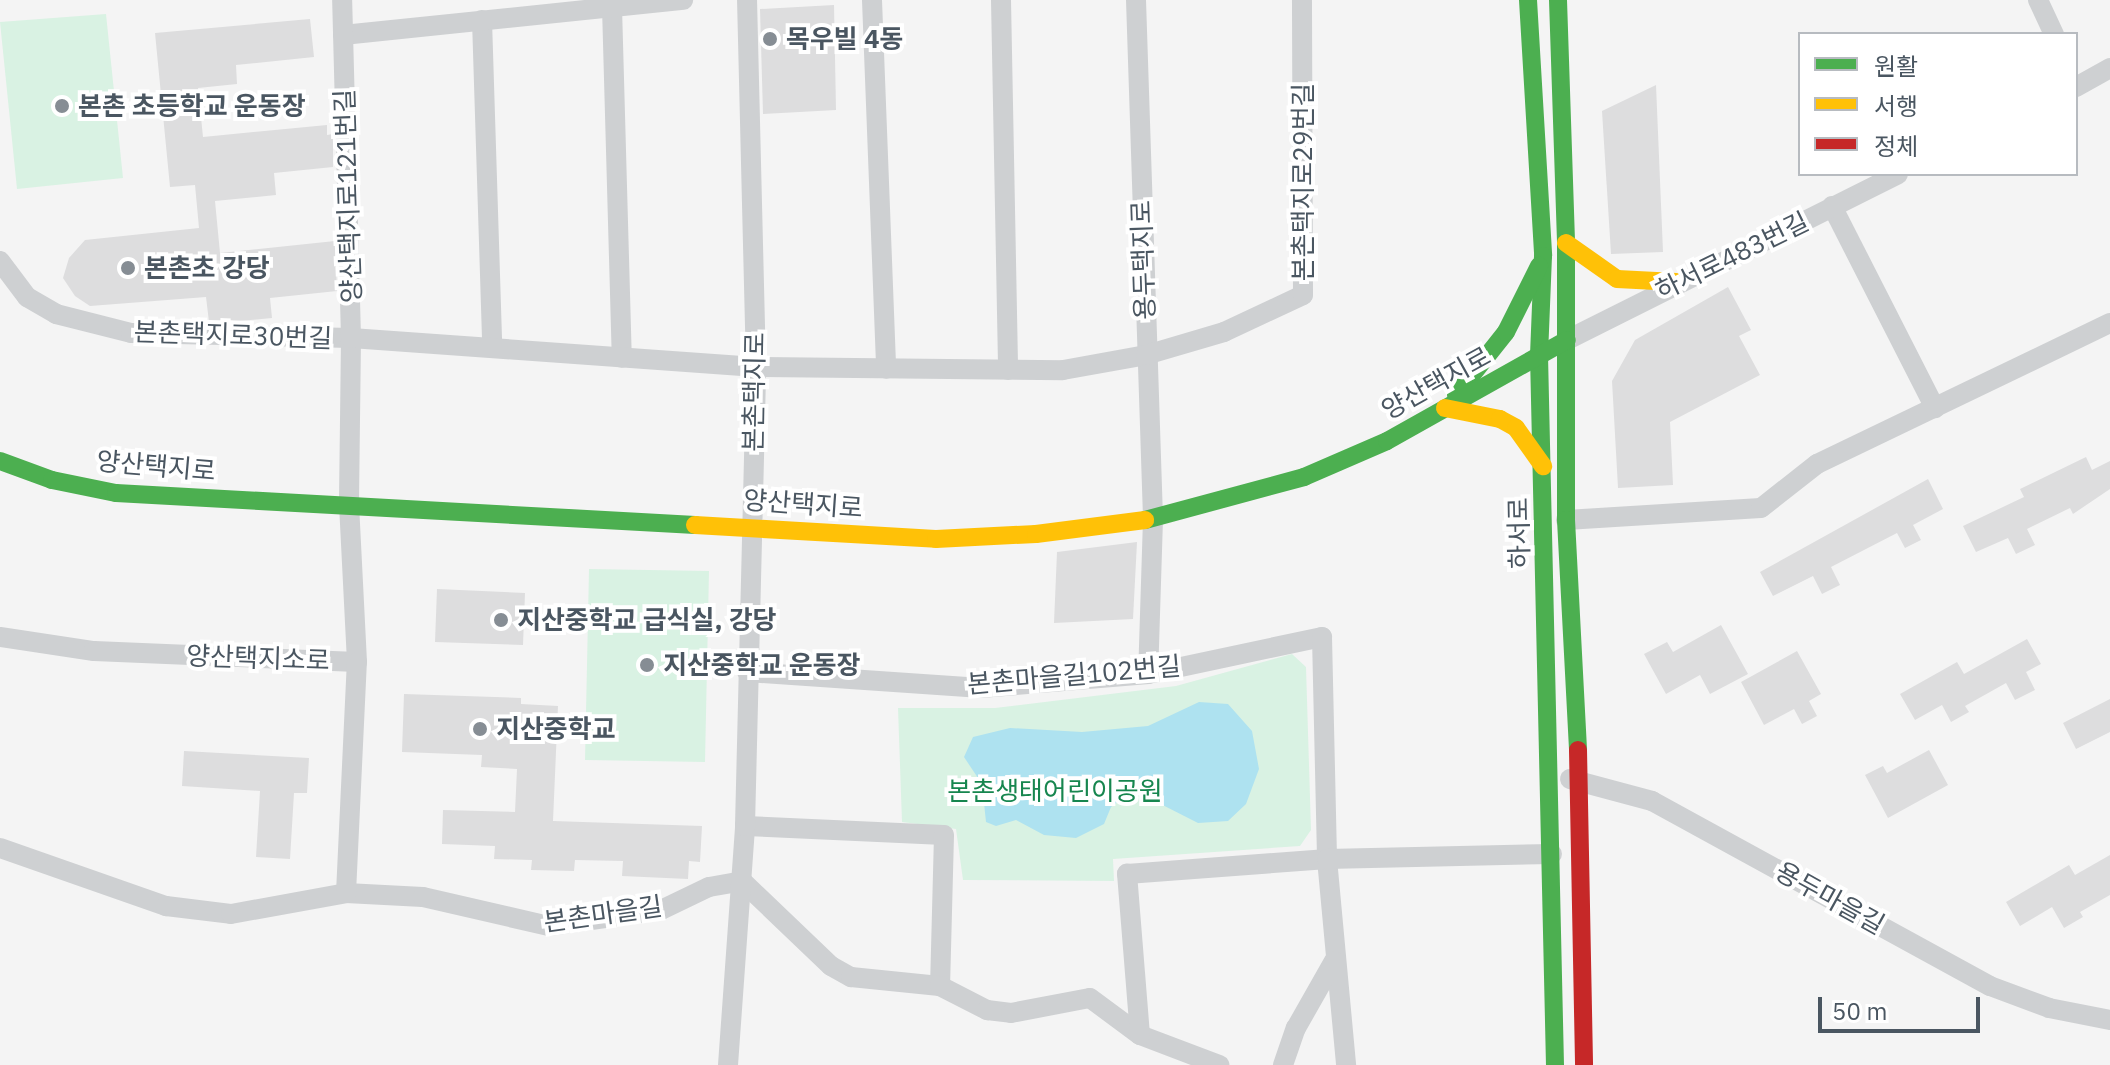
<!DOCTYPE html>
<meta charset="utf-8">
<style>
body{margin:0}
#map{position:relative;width:2110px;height:1065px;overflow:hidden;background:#f4f4f4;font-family:"IBM Plex Sans","Noto Sans KR",sans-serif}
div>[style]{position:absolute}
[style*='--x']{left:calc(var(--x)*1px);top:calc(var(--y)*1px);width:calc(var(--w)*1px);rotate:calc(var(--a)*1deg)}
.green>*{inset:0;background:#d9f2e3}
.water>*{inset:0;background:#aee2f0}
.building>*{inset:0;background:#ddddde}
.street>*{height:20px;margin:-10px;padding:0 10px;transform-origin:10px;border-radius:10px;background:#ced0d2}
.fast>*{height:18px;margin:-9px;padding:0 9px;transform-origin:9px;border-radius:9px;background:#4caf50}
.slow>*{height:18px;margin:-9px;padding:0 9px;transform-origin:9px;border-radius:9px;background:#ffc107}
.jam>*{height:18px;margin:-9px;padding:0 9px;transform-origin:9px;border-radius:9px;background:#c62828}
.dots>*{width:22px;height:22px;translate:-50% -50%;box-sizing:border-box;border:4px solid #fff;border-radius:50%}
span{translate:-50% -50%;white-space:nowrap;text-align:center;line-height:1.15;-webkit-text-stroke:8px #fff;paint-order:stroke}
.poi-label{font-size:26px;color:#4a5661;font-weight:700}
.left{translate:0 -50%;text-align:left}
.street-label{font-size:26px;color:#4a5661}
.park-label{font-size:26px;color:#17864f}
.legend{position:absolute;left:1798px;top:32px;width:280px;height:144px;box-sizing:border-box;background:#fff;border:2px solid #b7bbc0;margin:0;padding:10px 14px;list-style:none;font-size:24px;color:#4a5661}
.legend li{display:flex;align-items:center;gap:16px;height:40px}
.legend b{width:40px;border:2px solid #b7bbc0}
.scale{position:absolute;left:1818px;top:997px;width:162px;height:36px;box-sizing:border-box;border:4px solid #4a5661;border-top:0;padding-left:10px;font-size:24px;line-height:28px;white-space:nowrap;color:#4a5661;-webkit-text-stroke:6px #fff;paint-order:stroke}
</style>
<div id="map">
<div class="green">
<div style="clip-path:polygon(106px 14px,123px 178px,17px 189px,0 22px)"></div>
<div style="clip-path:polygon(589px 569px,709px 571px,705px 762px,585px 760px)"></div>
<div style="clip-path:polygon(1292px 654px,1306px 667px,1311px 830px,1300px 846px,1113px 859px,1114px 881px,963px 880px,956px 829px,902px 822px,898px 708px,995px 708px,1176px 686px)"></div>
</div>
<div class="water">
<div style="clip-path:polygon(1199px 702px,1228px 704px,1252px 731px,1259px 769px,1246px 804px,1228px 821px,1198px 823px,1133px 790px,1111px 807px,1104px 824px,1076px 838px,1044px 835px,1016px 820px,996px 826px,986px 822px,982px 784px,964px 757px,973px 737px,1010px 728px,1082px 732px,1148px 726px)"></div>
</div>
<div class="building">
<div style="clip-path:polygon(834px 5px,836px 110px,763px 114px,760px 9px)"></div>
<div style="clip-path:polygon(310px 19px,314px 57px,236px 65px,237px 84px,198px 88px,203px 137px,327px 125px,327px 135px,333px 134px,333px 167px,274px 173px,276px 195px,215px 201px,220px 253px,335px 241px,337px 291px,270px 298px,272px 318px,230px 322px,209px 322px,206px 297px,90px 306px,75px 296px,63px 278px,69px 258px,85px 240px,199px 228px,195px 185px,170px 187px,155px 33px)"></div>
<div style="clip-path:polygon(1656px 85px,1663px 252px,1611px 254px,1602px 111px)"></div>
<div style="clip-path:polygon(1728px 287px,1751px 330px,1739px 336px,1760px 375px,1670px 422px,1673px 485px,1618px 488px,1612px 381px,1635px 340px)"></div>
<div style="clip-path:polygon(2086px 457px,2092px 470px,2110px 461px,2110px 489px,2073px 514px,2070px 508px,2027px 529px,2035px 545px,2016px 554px,2008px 538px,1976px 552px,1963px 526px,2024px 497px,2020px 489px)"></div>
<div style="clip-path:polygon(1928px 479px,1943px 509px,1913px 525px,1921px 540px,1905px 548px,1897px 533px,1831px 567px,1840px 585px,1822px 594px,1813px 576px,1773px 596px,1760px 572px)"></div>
<div style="clip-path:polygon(1137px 542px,1133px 619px,1054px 623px,1057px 552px)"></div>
<div style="clip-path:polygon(437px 589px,525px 593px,523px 645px,435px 642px)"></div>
<div style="clip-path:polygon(1721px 625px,1748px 674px,1710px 694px,1700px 675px,1666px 694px,1644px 654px,1667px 642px,1673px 652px)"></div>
<div style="clip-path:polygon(2027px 639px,2041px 664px,2026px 672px,2035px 690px,2015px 700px,2006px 683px,1965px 706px,1969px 712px,1951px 722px,1942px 705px,1915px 720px,1900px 694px,1957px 662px,1964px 674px)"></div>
<div style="clip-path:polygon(1797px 651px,1821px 694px,1809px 701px,1817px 716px,1802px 724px,1794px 709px,1764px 725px,1741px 682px)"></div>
<div style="clip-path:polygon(404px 694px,521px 698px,521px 704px,558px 706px,553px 821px,702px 826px,700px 862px,689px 861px,688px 879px,622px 876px,623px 861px,575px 860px,574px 871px,531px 870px,532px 860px,494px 859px,495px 846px,442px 844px,443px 810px,515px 812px,517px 769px,481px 767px,482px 755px,402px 752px)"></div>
<div style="clip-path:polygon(2110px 699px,2110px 732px,2076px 749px,2063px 723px)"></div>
<div style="clip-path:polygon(1929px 750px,1948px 785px,1888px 818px,1865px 775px,1883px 766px,1887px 773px)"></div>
<div style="clip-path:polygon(184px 751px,309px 758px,307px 793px,294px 793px,290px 859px,256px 857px,260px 791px,182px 786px)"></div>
<div style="clip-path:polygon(2110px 855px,2110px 895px,2080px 912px,2083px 917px,2064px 928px,2052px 907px,2020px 926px,2006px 902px,2069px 865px,2075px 875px)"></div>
</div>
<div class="street">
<div style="--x:872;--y:0;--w:369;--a:87.8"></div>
<div style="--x:1001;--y:0;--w:370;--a:88.9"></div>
<div style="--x:1136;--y:0;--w:519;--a:88.12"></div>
<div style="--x:1153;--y:519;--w:155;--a:91.8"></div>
<div style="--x:2038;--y:0;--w:38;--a:65"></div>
<div style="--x:612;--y:7;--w:351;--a:88.4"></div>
<div style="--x:482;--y:20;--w:327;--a:88.2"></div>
<div style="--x:343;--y:35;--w:342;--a:-5.9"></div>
<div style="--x:2076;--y:87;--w:39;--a:-29"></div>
<div style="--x:1832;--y:206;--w:227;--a:63"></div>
<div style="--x:0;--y:261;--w:45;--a:53.1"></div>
<div style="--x:27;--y:297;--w:34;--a:30"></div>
<div style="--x:56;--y:314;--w:77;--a:14.2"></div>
<div style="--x:131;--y:333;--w:220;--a:1.3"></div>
<div style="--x:351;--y:338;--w:406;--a:4.1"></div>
<div style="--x:756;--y:367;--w:307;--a:0.6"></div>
<div style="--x:1063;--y:370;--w:84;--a:-10.2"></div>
<div style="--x:1146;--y:355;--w:81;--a:-16.4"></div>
<div style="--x:1224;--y:332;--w:87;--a:-25.1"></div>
<div style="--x:1303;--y:295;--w:295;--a:-90.2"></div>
<div style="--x:1567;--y:340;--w:370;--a:-26.6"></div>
<div style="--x:1566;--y:520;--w:195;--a:-3.5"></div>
<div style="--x:1761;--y:508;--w:71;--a:-38.2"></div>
<div style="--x:1817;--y:464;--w:325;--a:-25.7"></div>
<div style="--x:0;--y:637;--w:95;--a:8.5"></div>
<div style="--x:94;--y:651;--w:263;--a:2.4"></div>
<div style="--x:357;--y:662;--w:160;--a:-92.9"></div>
<div style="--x:349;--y:502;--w:164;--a:-89.3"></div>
<div style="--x:351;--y:338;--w:338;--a:-91.5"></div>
<div style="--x:747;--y:672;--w:235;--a:3.9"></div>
<div style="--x:981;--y:688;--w:168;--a:-4.8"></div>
<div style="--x:1148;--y:674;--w:178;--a:-12"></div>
<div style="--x:1322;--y:637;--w:222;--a:88.7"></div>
<div style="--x:1327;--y:859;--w:207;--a:84.7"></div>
<div style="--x:1570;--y:779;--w:85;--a:15"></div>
<div style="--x:1652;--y:801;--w:385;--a:28.7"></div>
<div style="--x:1990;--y:986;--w:63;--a:20.4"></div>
<div style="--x:2049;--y:1008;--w:62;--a:11.1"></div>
<div style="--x:745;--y:826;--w:199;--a:2.6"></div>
<div style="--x:944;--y:835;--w:151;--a:91.5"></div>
<div style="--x:0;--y:848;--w:176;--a:19.3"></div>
<div style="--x:166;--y:906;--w:65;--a:7"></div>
<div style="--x:231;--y:914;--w:117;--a:-10.3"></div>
<div style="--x:346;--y:893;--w:77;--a:3"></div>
<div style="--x:423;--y:897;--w:129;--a:13"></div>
<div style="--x:549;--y:926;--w:113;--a:-8.1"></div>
<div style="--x:661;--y:910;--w:53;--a:-25.6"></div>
<div style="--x:709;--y:887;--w:34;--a:-10"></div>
<div style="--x:742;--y:881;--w:123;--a:43.7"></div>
<div style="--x:831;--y:966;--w:23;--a:29"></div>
<div style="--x:851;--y:977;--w:89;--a:5.8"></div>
<div style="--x:940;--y:986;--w:53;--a:27.1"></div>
<div style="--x:987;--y:1010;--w:24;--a:7"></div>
<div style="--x:1011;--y:1013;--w:80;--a:-10.8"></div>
<div style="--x:1090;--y:998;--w:62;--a:36.5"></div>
<div style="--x:1140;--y:1035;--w:85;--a:20.8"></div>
<div style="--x:346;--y:893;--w:231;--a:-87.3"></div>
<div style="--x:1140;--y:1035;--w:162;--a:-94.6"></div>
<div style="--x:1127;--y:874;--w:201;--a:-4.3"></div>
<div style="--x:1327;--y:859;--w:225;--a:-1.3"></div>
<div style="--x:728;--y:1065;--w:240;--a:-85.9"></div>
<div style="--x:745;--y:826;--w:459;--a:-88.6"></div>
<div style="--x:756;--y:367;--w:367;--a:-91.4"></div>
<div style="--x:1283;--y:1065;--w:39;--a:-71"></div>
<div style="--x:1296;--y:1028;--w:77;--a:-60.4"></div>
</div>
<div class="fast">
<div style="--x:1528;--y:0;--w:256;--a:86.6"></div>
<div style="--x:1543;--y:256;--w:99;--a:92.3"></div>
<div style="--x:1539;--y:355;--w:710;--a:88.71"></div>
<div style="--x:1558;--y:0;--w:243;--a:88.1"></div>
<div style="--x:1566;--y:243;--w:277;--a:90"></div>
<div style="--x:1566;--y:520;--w:230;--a:87"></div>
<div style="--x:1456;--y:395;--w:80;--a:-51.6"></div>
<div style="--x:1506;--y:332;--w:74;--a:-63.4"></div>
<div style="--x:0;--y:461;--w:55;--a:20.1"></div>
<div style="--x:52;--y:480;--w:65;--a:11.5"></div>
<div style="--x:116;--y:493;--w:580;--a:3.16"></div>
<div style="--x:1145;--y:520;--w:165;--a:-15.1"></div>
<div style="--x:1304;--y:477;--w:90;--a:-23.4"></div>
<div style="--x:1387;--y:441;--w:206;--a:-29.3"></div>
</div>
<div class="slow">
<div style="--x:1566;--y:243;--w:62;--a:35.2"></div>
<div style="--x:1617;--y:279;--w:59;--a:2.9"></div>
<div style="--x:1445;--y:408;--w:56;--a:11.3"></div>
<div style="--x:1500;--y:419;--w:18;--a:29"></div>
<div style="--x:1516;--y:428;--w:47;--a:54.6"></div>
<div style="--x:695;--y:525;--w:241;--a:3.3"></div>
<div style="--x:936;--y:539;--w:100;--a:-2.9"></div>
<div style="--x:1036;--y:534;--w:110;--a:-7.3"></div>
</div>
<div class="jam">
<div style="--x:1578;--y:750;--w:315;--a:88.9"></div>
</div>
<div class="dots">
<div style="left:770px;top:39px;background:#868d94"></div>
<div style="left:62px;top:106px;background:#868d94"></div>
<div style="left:128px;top:268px;background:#868d94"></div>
<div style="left:501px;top:620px;background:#868d94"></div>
<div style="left:647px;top:665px;background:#868d94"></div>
<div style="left:480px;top:729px;background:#868d94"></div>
</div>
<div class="poi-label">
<span class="left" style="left:786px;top:39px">목우빌 4동</span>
<span class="left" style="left:78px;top:106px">본촌 초등학교 운동장</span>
<span class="left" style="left:144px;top:268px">본촌초 강당</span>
<span class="left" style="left:517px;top:620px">지산중학교 급식실, 강당</span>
<span class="left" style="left:663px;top:665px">지산중학교 운동장</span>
<span class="left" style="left:496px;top:729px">지산중학교</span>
</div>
<div class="street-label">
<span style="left:1303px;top:182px;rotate:-90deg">본촌택지로29번길</span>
<span style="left:348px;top:196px;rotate:-92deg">양산택지로121번길</span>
<span style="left:1732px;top:256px;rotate:-26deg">하서로483번길</span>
<span style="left:1143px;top:260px;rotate:-92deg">용두택지로</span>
<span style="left:233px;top:335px;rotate:2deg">본촌택지로30번길</span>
<span style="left:1436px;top:383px;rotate:-29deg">양산택지로</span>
<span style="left:754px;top:392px;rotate:-89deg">본촌택지로</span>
<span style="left:156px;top:466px;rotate:5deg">양산택지로</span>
<span style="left:803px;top:504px;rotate:4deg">양산택지로</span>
<span style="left:1519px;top:533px;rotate:-91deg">하서로</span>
<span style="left:258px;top:658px;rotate:2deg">양산택지소로</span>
<span style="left:1074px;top:675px;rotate:-5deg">본촌마을길102번길</span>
<span style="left:1830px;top:898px;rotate:29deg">용두마을길</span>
<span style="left:603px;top:914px;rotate:-8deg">본촌마을길</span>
</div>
<div class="park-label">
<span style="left:1055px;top:791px">본촌생태어린이공원</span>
</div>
<ul class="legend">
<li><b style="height:10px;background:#4caf50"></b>원활</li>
<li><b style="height:10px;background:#ffc107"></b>서행</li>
<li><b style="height:10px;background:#c62828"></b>정체</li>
</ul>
<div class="scale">50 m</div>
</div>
